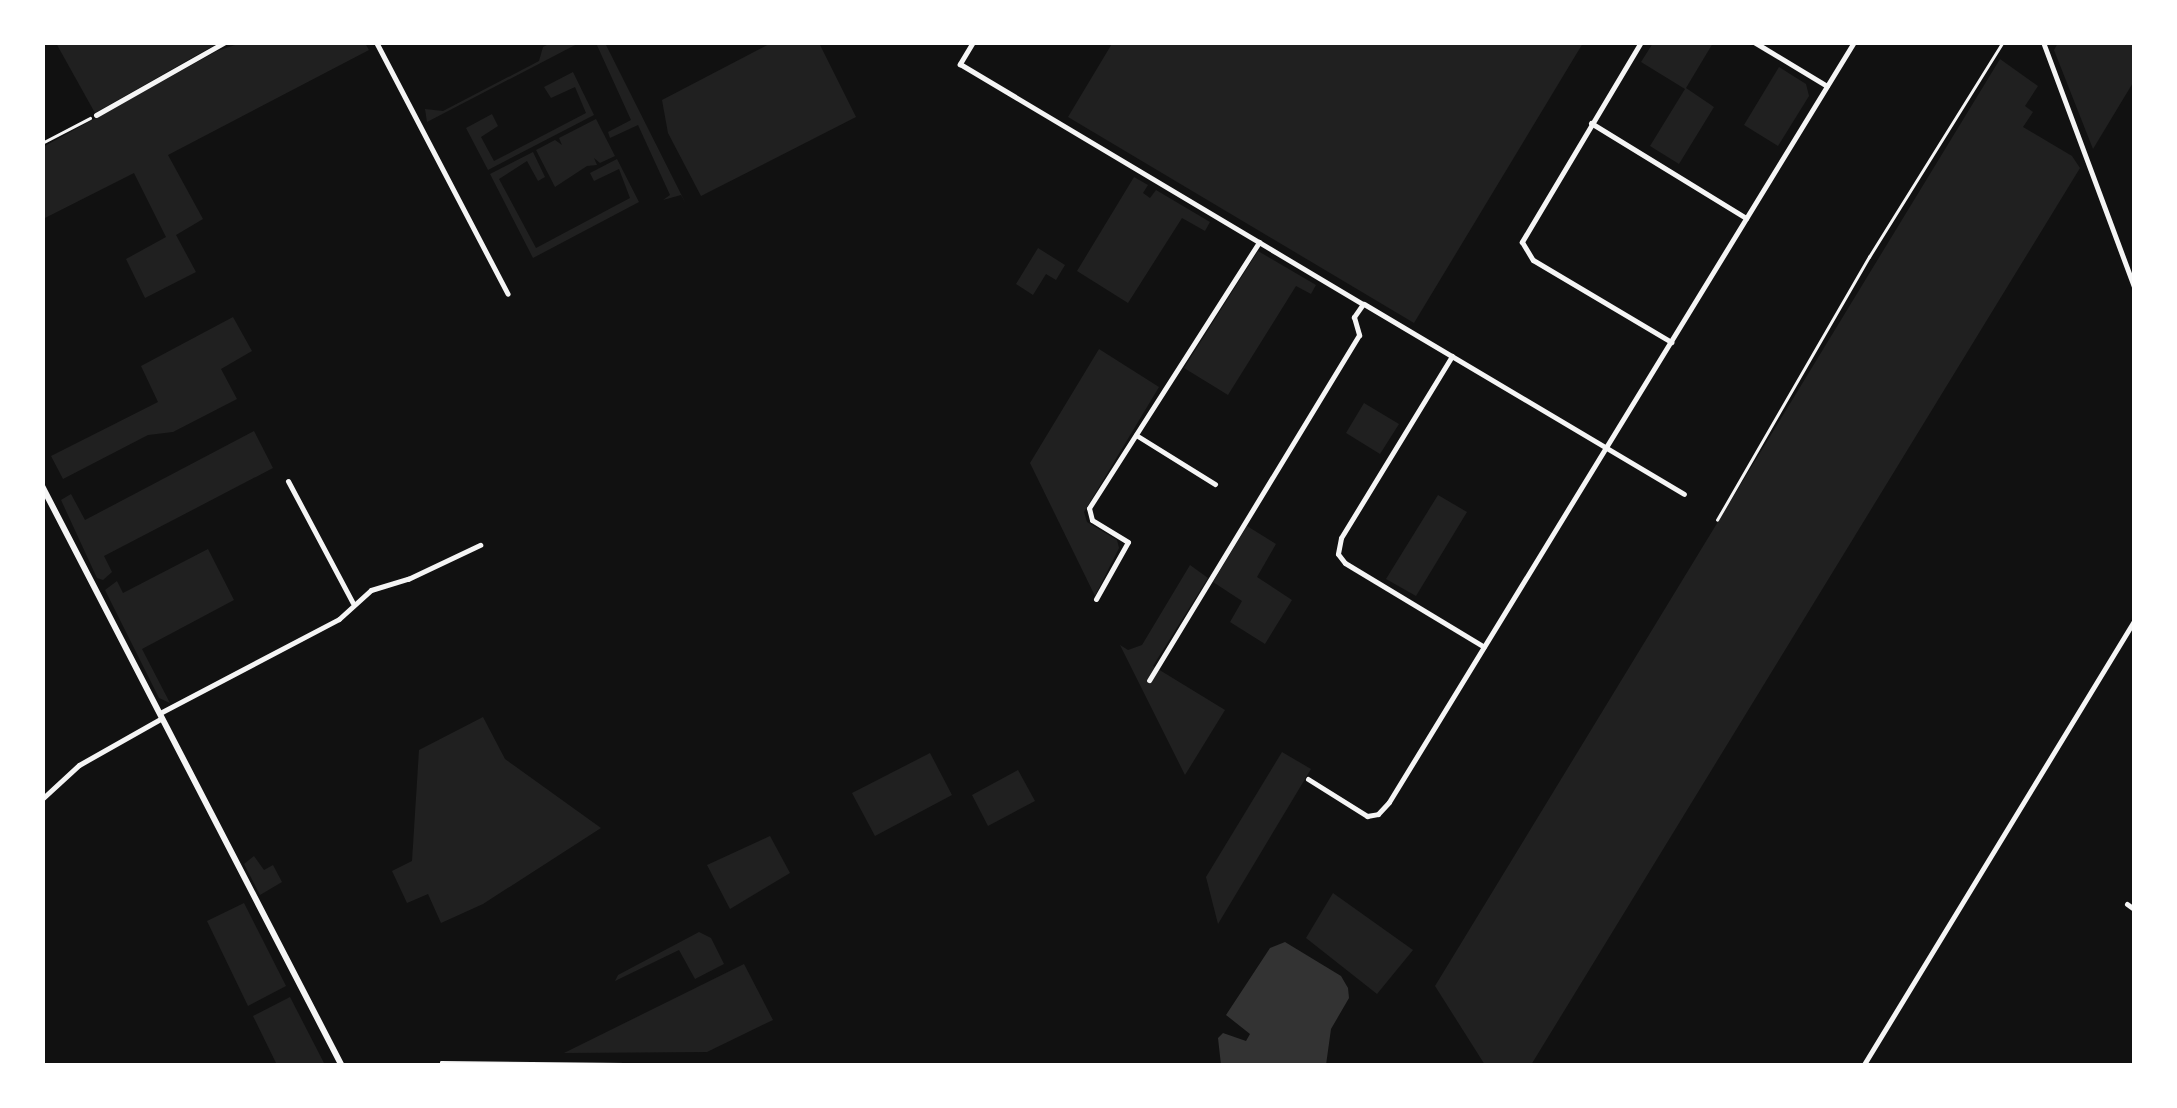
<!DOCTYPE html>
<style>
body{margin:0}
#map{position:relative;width:2177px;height:1108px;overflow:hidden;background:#111;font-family:"Open Sans",sans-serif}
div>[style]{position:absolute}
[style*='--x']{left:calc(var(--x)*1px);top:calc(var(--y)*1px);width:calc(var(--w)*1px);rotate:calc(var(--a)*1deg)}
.green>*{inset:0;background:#202020}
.water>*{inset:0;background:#333}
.path>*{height:2.5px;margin:-1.25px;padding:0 1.25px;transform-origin:1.25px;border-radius:1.25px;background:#f5f5f5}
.service>*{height:2.5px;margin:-1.25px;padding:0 1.25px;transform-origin:1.25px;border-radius:1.25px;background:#f5f5f5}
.minor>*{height:5px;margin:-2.5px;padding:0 2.5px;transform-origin:2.5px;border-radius:2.5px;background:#f5f5f5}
.tertiary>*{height:6px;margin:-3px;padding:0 3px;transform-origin:3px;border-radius:3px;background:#f5f5f5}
span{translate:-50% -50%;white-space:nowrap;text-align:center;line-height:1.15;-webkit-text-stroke:10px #fff;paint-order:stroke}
.frame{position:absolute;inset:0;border:45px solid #fff;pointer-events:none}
</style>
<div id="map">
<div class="green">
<div style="clip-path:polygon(244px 42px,365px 43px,369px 50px,168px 155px,203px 219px,176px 235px,196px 272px,145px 298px,126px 259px,166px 237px,134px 173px,43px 219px,43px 147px,217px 51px)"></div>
<div style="clip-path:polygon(773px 42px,819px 43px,856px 117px,701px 196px,668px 133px,662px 100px)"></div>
<div style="clip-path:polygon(1113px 42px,1583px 42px,1583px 43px,1414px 323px,1068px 117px)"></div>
<div style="clip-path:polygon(56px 43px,218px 43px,95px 113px)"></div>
<div style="clip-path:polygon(551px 43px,579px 43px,427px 122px,425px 109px,443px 111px,539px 61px,543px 47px)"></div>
<div style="clip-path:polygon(596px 43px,605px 43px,686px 204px,681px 195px,663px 200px,670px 195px,638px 125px,610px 138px,608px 132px,631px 120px)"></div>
<div style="clip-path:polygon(1653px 43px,1713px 43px,1686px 88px,1714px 107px,1679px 164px,1650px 146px,1685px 89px,1641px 62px)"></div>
<div style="clip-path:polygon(2058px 43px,2134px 43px,2134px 81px,2093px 149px,2054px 50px)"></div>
<div style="clip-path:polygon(2000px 59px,2038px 86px,2025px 106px,2033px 112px,2023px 127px,2072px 156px,2080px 168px,1531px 1065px,1485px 1065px,1435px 986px)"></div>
<div style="clip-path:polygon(1779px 67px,1806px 84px,1809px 96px,1778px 146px,1744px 125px)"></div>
<div style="clip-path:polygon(573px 72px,594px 115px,488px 170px,466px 128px,492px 114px,498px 126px,481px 137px,494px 161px,586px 113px,575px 87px,551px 98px,544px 87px)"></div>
<div style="clip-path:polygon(596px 119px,615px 156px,600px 163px,594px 158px,597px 165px,587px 166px,555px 187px,536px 150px,555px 140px,562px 145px,559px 138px)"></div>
<div style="clip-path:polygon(533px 152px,545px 177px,538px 181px,527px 161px,499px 179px,536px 248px,630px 198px,619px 169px,594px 181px,590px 173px,617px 159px,639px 202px,533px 258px,490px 174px)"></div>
<div style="clip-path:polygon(1134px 177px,1148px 185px,1143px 193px,1150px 198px,1156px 190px,1210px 222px,1205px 231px,1182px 218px,1128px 303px,1077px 271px)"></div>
<div style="clip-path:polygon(1038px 248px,1065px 265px,1056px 280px,1046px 274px,1033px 295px,1016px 284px)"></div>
<div style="clip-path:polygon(1258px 251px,1316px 285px,1311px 294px,1296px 286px,1228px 395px,1184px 368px)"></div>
<div style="clip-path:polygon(233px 317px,252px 351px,221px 369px,237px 399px,173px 432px,148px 435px,63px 479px,51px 456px,158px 402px,141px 366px)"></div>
<div style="clip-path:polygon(1099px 349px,1159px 387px,1084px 512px,1087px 522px,1117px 540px,1119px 548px,1095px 596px,1030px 463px)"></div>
<div style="clip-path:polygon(1364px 403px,1399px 424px,1380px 454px,1346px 433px)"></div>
<div style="clip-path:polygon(254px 431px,273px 468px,104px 556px,112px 572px,103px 580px,97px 578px,61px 500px,71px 494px,85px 520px)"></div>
<div style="clip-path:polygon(1438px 495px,1467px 512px,1416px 596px,1386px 579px)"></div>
<div style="clip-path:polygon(1247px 526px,1276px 544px,1257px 577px,1292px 600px,1265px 644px,1230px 622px,1242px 601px,1213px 582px)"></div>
<div style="clip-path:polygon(208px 549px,234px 600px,142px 649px,170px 703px,159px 698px,105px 590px,117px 581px,123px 593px)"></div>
<div style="clip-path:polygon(1190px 565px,1208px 578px,1153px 666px,1225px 710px,1185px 775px,1120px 645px,1128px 650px,1142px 645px)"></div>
<div style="clip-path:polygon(483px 717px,505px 759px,601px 828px,483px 904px,441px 923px,428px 894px,407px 903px,392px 871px,412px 861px,419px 750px)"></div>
<div style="clip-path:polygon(1282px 752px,1311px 769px,1218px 924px,1206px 877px)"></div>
<div style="clip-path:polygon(930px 753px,952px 795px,875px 836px,852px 793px)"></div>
<div style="clip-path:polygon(1018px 770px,1035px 801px,988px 826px,972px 795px)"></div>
<div style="clip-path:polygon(770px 836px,790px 873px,730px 909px,707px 865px)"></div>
<div style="clip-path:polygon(254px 856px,264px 870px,273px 865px,282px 882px,260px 895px,244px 864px)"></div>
<div style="clip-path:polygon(1333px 893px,1413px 950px,1377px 994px,1306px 938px)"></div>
<div style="clip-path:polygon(244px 903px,286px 986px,248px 1006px,207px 921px)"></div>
<div style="clip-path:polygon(699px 932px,711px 938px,724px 964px,695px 979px,679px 950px,615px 981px,618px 975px)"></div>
<div style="clip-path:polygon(744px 964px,773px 1020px,707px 1052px,564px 1053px)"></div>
<div style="clip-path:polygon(290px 997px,325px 1065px,277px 1065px,253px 1016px)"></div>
</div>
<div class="water">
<div style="clip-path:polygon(1285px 942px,1341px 976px,1348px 988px,1349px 998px,1331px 1029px,1326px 1065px,1221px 1065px,1218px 1038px,1223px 1033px,1246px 1041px,1250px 1034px,1226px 1015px,1270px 948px)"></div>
</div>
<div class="path">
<div style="--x:42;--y:143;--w:54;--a:-27.5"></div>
</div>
<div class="service">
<div style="--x:1717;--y:520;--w:304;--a:-60"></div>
<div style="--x:1869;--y:257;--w:253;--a:-58.1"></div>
<div style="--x:441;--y:1062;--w:405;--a:0.6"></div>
</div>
<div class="minor">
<div style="--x:376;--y:42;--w:284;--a:62.4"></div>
<div style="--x:973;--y:42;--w:26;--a:121"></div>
<div style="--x:960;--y:64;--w:469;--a:30.8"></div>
<div style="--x:1363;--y:304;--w:16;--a:125"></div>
<div style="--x:1354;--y:317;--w:19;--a:74"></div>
<div style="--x:1359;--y:335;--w:404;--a:121.3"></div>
<div style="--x:1641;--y:42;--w:233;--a:120.8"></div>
<div style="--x:1522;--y:242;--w:21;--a:59"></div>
<div style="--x:1533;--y:260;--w:161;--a:30.7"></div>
<div style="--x:1754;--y:42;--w:85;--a:31.1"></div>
<div style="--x:2043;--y:42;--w:261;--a:69.6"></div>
<div style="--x:96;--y:115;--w:148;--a:-29.5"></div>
<div style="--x:1591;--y:123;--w:182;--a:31.5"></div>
<div style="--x:1364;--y:304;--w:372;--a:30.7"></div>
<div style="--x:1452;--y:356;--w:213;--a:121.4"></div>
<div style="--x:1341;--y:538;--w:16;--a:101"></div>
<div style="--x:1338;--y:554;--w:11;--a:52"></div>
<div style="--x:1345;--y:563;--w:162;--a:31.1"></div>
<div style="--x:1136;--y:435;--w:93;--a:31.8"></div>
<div style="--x:288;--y:481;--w:138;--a:62"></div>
<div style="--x:1096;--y:599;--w:65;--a:-60.7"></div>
<div style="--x:1128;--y:542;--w:42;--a:-148.6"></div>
<div style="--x:1092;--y:520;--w:12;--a:-104"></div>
<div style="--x:1089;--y:508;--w:316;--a:-57.4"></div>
<div style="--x:160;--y:713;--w:202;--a:-27.7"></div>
<div style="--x:339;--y:619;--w:43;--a:-42.2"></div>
<div style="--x:371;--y:590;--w:39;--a:-17"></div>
<div style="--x:408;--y:579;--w:80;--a:-25.3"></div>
<div style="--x:1308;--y:779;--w:70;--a:32.1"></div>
<div style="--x:1367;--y:816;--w:11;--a:-10"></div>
<div style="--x:1378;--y:814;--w:16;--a:-47"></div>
<div style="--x:1389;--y:802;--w:891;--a:-58.54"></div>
<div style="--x:42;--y:799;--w:50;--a:-42.6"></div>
<div style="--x:79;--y:765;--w:95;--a:-29.5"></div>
<div style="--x:2127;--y:904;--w:9;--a:36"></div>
<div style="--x:1863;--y:1066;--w:521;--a:-58.66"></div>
</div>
<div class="tertiary">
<div style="--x:42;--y:486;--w:653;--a:62.65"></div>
</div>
<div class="frame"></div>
</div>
